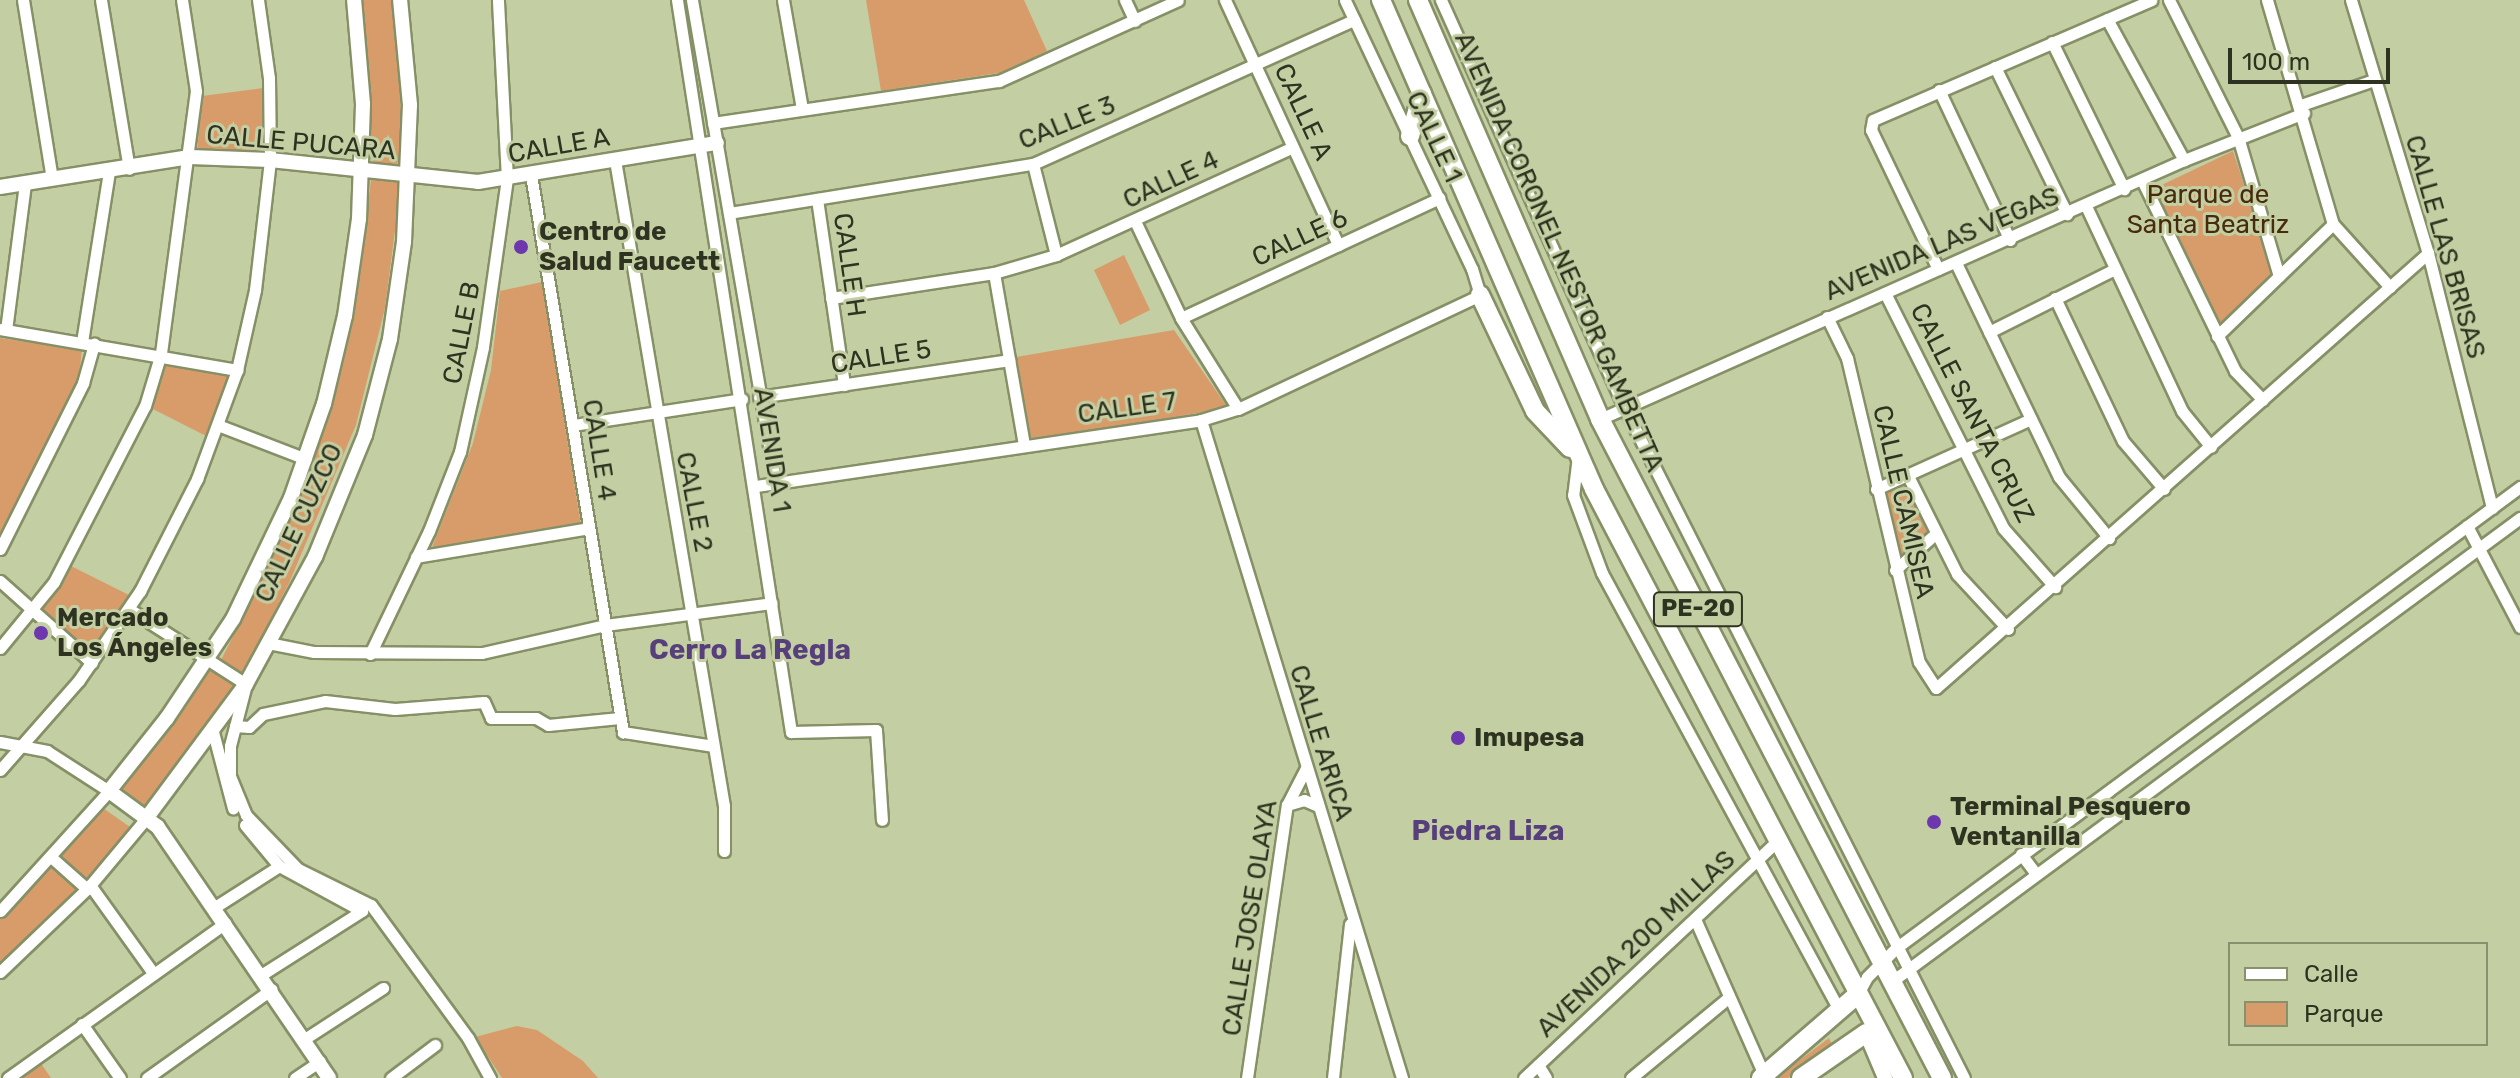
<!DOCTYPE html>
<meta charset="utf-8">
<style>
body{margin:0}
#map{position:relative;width:2520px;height:1078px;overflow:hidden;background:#c3cfa2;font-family:Rubik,sans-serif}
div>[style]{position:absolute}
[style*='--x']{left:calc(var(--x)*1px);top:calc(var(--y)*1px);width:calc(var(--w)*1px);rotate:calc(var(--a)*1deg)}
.green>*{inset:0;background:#d89c6a}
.roads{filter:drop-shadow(2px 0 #859066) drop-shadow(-2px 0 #859066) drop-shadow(0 2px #859066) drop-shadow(0 -2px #859066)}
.minor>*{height:11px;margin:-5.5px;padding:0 5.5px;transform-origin:5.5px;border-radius:5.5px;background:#fff}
.tertiary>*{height:14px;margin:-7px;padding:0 7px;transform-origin:7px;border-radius:7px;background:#fff}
.primary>*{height:18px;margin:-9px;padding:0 9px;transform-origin:9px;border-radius:9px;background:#fff}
.trunk>*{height:18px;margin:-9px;padding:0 9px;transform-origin:9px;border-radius:9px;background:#fff}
.dots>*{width:22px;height:22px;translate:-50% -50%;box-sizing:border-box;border:4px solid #c3cfa2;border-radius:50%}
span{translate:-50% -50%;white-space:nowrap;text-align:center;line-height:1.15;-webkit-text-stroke:6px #c3cfa2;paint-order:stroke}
.shield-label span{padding:2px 6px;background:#c3cfa2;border:2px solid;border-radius:6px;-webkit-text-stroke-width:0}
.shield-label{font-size:24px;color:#2e3321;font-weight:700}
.street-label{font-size:26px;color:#2e3321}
.park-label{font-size:26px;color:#482a0d}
.poi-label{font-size:26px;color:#2e3321;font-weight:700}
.left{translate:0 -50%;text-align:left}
.neighbourhood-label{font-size:28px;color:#573f7c;font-weight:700}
.legend{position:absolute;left:2228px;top:942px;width:260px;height:104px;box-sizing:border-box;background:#c3cfa2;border:2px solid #87916e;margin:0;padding:10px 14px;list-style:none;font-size:24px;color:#2e3321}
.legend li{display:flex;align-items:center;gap:16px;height:40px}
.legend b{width:40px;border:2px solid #87916e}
.scale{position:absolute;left:2228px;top:48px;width:162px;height:36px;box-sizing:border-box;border:4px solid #2e3321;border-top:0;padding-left:10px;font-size:24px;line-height:28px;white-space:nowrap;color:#2e3321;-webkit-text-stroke:6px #c3cfa2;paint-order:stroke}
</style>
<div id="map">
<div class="green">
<div style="clip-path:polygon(362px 0,394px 0,404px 159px,395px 165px,376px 164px,369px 156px)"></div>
<div style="clip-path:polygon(866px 0,1024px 0,1047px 51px,1005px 72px,881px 91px)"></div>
<div style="clip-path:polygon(263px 88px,261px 153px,197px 153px,202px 96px)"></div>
<div style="clip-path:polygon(2233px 151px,2274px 276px,2221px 325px,2151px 190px)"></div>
<div style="clip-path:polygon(380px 177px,401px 184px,385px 308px,356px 425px,289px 583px,243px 673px,221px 660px,281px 542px,328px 419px,355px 301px,371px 180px)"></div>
<div style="clip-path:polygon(1124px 255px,1150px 310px,1120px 325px,1094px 270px)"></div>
<div style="clip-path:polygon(542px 282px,581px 525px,431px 550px,473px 443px,491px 370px,500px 291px)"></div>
<div style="clip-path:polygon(1174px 330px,1228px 408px,1031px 441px,1016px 357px)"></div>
<div style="clip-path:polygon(0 338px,82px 350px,78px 383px,0 538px)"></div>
<div style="clip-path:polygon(154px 353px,236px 368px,212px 439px,143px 404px)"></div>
<div style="clip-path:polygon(1906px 485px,1931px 537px,1899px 560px,1884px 495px)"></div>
<div style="clip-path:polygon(67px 564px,135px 598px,92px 660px,37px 612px)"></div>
<div style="clip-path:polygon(208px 667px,240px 686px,146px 814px,113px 793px)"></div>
<div style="clip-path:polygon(100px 806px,133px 829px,86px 885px,55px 856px)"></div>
<div style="clip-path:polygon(53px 862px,82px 890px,0 968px,0 917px)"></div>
<div style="clip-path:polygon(517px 1026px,537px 1030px,583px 1061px,598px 1078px,502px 1078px,475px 1037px)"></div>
<div style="clip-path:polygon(1829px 1038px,1833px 1047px,1788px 1078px,1776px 1078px)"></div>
<div style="clip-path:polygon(40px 1062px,51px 1078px,17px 1078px)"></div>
</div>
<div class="roads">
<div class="minor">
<div style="--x:23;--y:0;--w:181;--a:80.8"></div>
<div style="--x:101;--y:0;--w:171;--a:80.6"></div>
<div style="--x:677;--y:0;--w:741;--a:81.15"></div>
<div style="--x:791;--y:732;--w:85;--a:-1.3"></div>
<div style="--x:876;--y:730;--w:90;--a:86.2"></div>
<div style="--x:692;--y:0;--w:490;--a:80.2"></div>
<div style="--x:783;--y:0;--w:111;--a:80.1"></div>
<div style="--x:1125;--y:0;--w:23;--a:65"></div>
<div style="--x:1225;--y:0;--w:270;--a:65.2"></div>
<div style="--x:1441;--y:0;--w:446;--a:65.8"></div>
<div style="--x:1624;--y:407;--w:752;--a:63.13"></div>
<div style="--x:2169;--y:0;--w:153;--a:63.3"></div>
<div style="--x:2238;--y:137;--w:145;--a:73.6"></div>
<div style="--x:2267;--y:0;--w:234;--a:73.6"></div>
<div style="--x:2333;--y:224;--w:85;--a:47.9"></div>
<div style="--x:2351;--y:0;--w:264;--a:73.1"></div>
<div style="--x:2428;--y:253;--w:263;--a:75.9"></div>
<div style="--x:2107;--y:19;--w:161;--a:61.4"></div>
<div style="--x:2052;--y:42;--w:164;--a:63.9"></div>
<div style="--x:1995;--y:67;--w:164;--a:63.9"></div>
<div style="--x:1939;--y:90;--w:166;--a:64.7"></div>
<div style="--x:2301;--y:105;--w:77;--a:-18.9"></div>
<div style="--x:713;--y:123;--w:289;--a:-8.4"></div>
<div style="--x:999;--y:81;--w:196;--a:-24.3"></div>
<div style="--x:615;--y:160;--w:655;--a:80.42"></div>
<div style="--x:724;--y:806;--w:45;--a:90"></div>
<div style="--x:1033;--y:164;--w:94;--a:75.8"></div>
<div style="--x:531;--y:175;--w:565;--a:80.62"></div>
<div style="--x:623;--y:732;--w:91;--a:8.8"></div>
<div style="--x:2142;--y:180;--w:212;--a:64"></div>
<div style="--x:2235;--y:371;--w:40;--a:46"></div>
<div style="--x:817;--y:199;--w:188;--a:81.7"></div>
<div style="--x:2086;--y:206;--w:226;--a:64.9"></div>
<div style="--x:2182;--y:411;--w:46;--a:51.1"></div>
<div style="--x:729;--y:213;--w:308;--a:-9.2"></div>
<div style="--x:1033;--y:164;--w:352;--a:-24.2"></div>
<div style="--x:1135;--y:221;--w:107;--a:64.6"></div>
<div style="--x:1181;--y:318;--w:107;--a:57.9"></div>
<div style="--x:1956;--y:263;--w:237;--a:64.3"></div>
<div style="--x:2059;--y:477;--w:79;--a:50.7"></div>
<div style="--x:1938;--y:269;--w:154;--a:-115.7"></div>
<div style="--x:1871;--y:130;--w:10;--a:-79"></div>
<div style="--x:1873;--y:120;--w:303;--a:-23.3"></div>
<div style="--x:994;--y:273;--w:175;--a:80.1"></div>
<div style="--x:1885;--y:293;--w:263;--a:63.3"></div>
<div style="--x:2003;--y:528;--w:79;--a:48.6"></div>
<div style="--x:831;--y:298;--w:165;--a:-8.7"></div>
<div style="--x:994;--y:273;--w:65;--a:-16.2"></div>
<div style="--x:1056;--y:255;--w:260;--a:-24.5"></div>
<div style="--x:2055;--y:298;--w:158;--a:64.6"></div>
<div style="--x:2123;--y:441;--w:63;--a:49.5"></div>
<div style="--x:1827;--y:317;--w:46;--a:64"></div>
<div style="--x:1847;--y:358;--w:312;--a:76.7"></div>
<div style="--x:1919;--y:662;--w:31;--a:57"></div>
<div style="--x:1936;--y:688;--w:657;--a:-41.48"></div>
<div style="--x:1181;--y:318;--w:285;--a:-24.9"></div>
<div style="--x:0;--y:329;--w:241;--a:9.8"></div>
<div style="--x:6;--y:330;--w:148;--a:-82.6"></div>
<div style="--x:1989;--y:332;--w:141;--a:-26.6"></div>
<div style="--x:2217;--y:336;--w:161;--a:-44"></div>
<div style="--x:82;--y:342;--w:172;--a:-81"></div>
<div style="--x:759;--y:397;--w:253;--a:-8.4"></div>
<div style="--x:1600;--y:419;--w:639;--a:-23.92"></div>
<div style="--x:2184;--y:160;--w:129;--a:-21.4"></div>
<div style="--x:1201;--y:420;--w:688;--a:73.01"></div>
<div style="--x:218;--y:425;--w:94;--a:21.1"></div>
<div style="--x:573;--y:425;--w:171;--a:-8.7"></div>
<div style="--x:1578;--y:456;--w:39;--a:97"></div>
<div style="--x:1573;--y:495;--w:83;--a:69.6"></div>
<div style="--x:1602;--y:573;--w:499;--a:61.5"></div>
<div style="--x:1908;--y:476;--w:110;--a:63.4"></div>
<div style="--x:1957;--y:574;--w:75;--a:47.2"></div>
<div style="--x:756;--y:486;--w:450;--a:-8.4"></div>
<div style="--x:1201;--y:420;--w:39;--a:-17"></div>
<div style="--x:1238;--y:409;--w:268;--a:-25.2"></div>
<div style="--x:1480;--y:295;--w:27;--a:-107"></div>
<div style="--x:1472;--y:269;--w:297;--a:-115.3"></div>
<div style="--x:1876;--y:489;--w:170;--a:-24.3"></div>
<div style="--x:2467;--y:526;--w:114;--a:62.3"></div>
<div style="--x:0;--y:549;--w:186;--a:-63.4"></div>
<div style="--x:83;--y:383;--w:41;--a:-74.2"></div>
<div style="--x:416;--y:557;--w:175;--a:-9.5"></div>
<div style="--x:1895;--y:570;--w:52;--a:-41.9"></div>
<div style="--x:0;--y:581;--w:123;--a:41.7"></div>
<div style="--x:129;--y:609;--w:139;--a:32.7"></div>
<div style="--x:246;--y:684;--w:64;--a:104.5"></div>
<div style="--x:230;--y:746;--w:30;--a:90"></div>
<div style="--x:230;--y:776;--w:42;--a:67.7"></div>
<div style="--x:246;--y:815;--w:75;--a:46.1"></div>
<div style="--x:298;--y:869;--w:81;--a:26.3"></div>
<div style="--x:371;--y:905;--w:165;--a:53.9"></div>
<div style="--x:468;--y:1038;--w:46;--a:61.2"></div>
<div style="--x:268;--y:643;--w:47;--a:11.1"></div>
<div style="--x:314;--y:652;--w:168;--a:0.3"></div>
<div style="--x:482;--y:653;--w:126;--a:-12.8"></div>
<div style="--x:605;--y:625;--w:168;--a:-7.5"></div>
<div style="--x:0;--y:648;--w:85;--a:-50.7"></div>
<div style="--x:54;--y:582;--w:198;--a:-62.7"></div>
<div style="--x:145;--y:406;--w:55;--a:-73.2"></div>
<div style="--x:161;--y:353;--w:264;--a:-82.4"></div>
<div style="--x:196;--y:91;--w:92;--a:-98.7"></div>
<div style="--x:370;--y:654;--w:136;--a:-64.4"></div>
<div style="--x:429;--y:531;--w:85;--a:-68.6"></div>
<div style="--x:460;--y:452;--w:107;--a:-77.6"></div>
<div style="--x:483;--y:347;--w:170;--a:-81.9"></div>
<div style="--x:507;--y:179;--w:179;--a:-92.9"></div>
<div style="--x:235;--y:726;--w:14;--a:4"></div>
<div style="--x:249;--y:727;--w:19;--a:-43"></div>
<div style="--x:263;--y:714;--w:63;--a:-11.8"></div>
<div style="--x:325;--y:701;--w:70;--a:6.5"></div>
<div style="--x:395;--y:709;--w:89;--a:-4.5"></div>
<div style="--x:484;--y:702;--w:17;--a:66"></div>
<div style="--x:491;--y:718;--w:45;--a:0"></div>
<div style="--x:536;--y:718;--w:14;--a:30"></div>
<div style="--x:548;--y:725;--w:72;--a:-5.6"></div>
<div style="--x:213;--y:732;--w:79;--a:75.3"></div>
<div style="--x:0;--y:742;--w:48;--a:10.8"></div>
<div style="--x:47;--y:751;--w:74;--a:32.8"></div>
<div style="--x:109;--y:791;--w:162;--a:132.2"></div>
<div style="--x:0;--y:770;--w:120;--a:-48.7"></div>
<div style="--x:79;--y:680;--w:108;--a:-55.6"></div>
<div style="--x:140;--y:591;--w:126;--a:-63"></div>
<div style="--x:197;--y:479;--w:116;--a:-69.8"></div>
<div style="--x:237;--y:370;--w:82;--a:-77.3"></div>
<div style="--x:255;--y:290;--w:131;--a:-83.4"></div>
<div style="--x:270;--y:160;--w:82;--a:-90.7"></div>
<div style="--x:269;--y:78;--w:79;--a:-98"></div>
<div style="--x:1287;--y:805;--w:18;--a:-16"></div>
<div style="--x:1304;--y:800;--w:13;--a:23"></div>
<div style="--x:245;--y:825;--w:53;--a:50.3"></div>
<div style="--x:279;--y:866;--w:94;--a:28.5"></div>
<div style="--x:2021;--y:854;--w:25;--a:53"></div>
<div style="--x:51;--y:857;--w:48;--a:41.6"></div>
<div style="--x:90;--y:885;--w:108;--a:54.4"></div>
<div style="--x:215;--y:907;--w:76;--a:-32.6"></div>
<div style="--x:1695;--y:919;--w:171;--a:66.1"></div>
<div style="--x:0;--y:972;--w:120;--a:-43.7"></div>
<div style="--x:87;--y:889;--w:95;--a:-50.1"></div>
<div style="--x:261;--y:975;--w:120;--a:-32.4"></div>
<div style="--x:1891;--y:982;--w:782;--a:-36.42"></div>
<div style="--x:1858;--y:994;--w:19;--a:-62"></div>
<div style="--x:1867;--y:977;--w:41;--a:-45"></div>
<div style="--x:1896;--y:948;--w:776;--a:-36.46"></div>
<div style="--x:82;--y:1024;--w:66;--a:54.9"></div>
<div style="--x:306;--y:1038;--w:92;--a:-33"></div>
<div style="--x:1538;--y:1065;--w:15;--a:58"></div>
<div style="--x:8;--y:1078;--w:267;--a:-35.5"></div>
<div style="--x:147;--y:1078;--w:153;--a:-35.5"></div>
<div style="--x:295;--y:1078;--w:30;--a:-34"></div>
<div style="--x:391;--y:1078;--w:55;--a:-36.9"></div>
<div style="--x:1247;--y:1078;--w:276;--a:-81.7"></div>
<div style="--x:1287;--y:805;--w:42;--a:-62.8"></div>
<div style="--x:1333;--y:1078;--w:155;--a:-83.7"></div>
<div style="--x:1524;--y:1078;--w:347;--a:-43.1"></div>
<div style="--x:1631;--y:1078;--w:126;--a:-39.5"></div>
</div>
<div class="tertiary">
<div style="--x:0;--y:187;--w:192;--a:-9"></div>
<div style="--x:190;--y:157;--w:80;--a:2.1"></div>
<div style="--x:270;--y:160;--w:209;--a:6"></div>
<div style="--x:478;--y:182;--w:242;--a:-9.3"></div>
<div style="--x:148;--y:816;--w:164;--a:-53.4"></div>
<div style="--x:246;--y:684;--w:145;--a:-61.5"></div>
<div style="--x:315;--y:557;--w:132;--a:-67.7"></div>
<div style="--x:365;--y:435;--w:99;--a:-75.4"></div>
<div style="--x:390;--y:339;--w:98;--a:-81.8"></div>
<div style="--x:404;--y:242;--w:137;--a:-87.5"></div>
<div style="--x:410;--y:105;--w:105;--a:-95.4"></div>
<div style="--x:1866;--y:1033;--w:49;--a:67.1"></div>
<div style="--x:329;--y:1078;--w:304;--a:-124.3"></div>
<div style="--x:158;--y:827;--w:61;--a:-143.7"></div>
<div style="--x:109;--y:791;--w:93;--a:-51.5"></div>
<div style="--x:167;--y:718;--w:119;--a:-56.3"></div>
<div style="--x:233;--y:619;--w:134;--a:-64.4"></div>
<div style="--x:291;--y:498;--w:100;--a:-70.7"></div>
<div style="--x:324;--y:404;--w:90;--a:-76.6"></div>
<div style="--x:345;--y:316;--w:98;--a:-81.8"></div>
<div style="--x:359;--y:219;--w:115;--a:-88"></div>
<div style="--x:363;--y:104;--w:104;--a:-94.9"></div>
</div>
<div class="primary">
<div style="--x:1761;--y:1078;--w:128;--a:-40.9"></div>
<div style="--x:1801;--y:1078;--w:79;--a:-34.7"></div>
</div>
<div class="trunk">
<div style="--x:1381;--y:0;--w:533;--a:66.46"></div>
<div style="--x:1594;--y:489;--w:665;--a:62.32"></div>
<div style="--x:1418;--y:0;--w:457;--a:66.5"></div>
<div style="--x:1600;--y:419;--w:742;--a:62.57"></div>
<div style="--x:1410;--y:136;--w:44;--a:-74.1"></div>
<div style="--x:1480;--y:295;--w:128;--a:64.6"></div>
<div style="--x:1535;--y:411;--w:51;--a:46.6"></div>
</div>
</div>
<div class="dots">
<div style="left:521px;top:247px;background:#6d37ae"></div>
<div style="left:41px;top:633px;background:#6d37ae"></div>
<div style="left:1458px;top:738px;background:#6d37ae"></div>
<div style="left:1934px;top:822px;background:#6d37ae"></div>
</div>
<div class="shield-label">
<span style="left:1698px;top:609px">PE-20</span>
</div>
<div class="street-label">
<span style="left:1303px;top:112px;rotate:65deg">CALLE A</span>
<span style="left:1067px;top:123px;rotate:-22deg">CALLE 3</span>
<span style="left:1434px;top:137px;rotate:65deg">CALLE 1</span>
<span style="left:301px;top:143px;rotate:5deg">CALLE PUCARA</span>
<span style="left:559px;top:146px;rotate:-10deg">CALLE A</span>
<span style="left:1171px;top:180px;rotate:-25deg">CALLE 4</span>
<span style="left:1300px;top:238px;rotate:-25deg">CALLE 6</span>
<span style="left:1942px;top:244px;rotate:-23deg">AVENIDA LAS VEGAS</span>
<span style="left:2445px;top:247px;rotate:74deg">CALLE LAS BRISAS</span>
<span style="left:1559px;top:252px;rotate:66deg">AVENIDA CORONEL NESTOR GAMBETTA</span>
<span style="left:849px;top:265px;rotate:82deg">CALLE H</span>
<span style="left:462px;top:333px;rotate:-79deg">CALLE B</span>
<span style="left:881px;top:357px;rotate:-9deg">CALLE 5</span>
<span style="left:1127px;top:408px;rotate:-8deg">CALLE 7</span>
<span style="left:1972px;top:413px;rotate:63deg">CALLE SANTA CRUZ</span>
<span style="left:599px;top:450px;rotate:81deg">CALLE 4</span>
<span style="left:772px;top:450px;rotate:81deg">AVENIDA 1</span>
<span style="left:694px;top:502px;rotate:79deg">CALLE 2</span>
<span style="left:1903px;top:502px;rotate:77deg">CALLE CAMISEA</span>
<span style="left:299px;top:523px;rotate:-65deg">CALLE CUZCO</span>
<span style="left:1321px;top:743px;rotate:73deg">CALLE ARICA</span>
<span style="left:1250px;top:918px;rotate:-81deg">CALLE JOSE OLAYA</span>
<span style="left:1636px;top:944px;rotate:-43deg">AVENIDA 200 MILLAS</span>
</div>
<div class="park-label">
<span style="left:2208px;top:210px">Parque de<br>Santa Beatriz</span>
</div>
<div class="poi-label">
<span class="left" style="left:539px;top:247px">Centro de<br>Salud Faucett</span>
<span class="left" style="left:57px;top:633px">Mercado<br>Los Ángeles</span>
<span class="left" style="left:1474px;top:738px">Imupesa</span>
<span class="left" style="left:1950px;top:822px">Terminal Pesquero<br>Ventanilla</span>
</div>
<div class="neighbourhood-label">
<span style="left:750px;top:650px">Cerro La Regla</span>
<span style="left:1488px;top:831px">Piedra Liza</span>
</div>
<ul class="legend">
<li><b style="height:10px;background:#fff"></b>Calle</li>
<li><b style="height:22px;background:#d89c6a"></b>Parque</li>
</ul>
<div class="scale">100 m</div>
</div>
